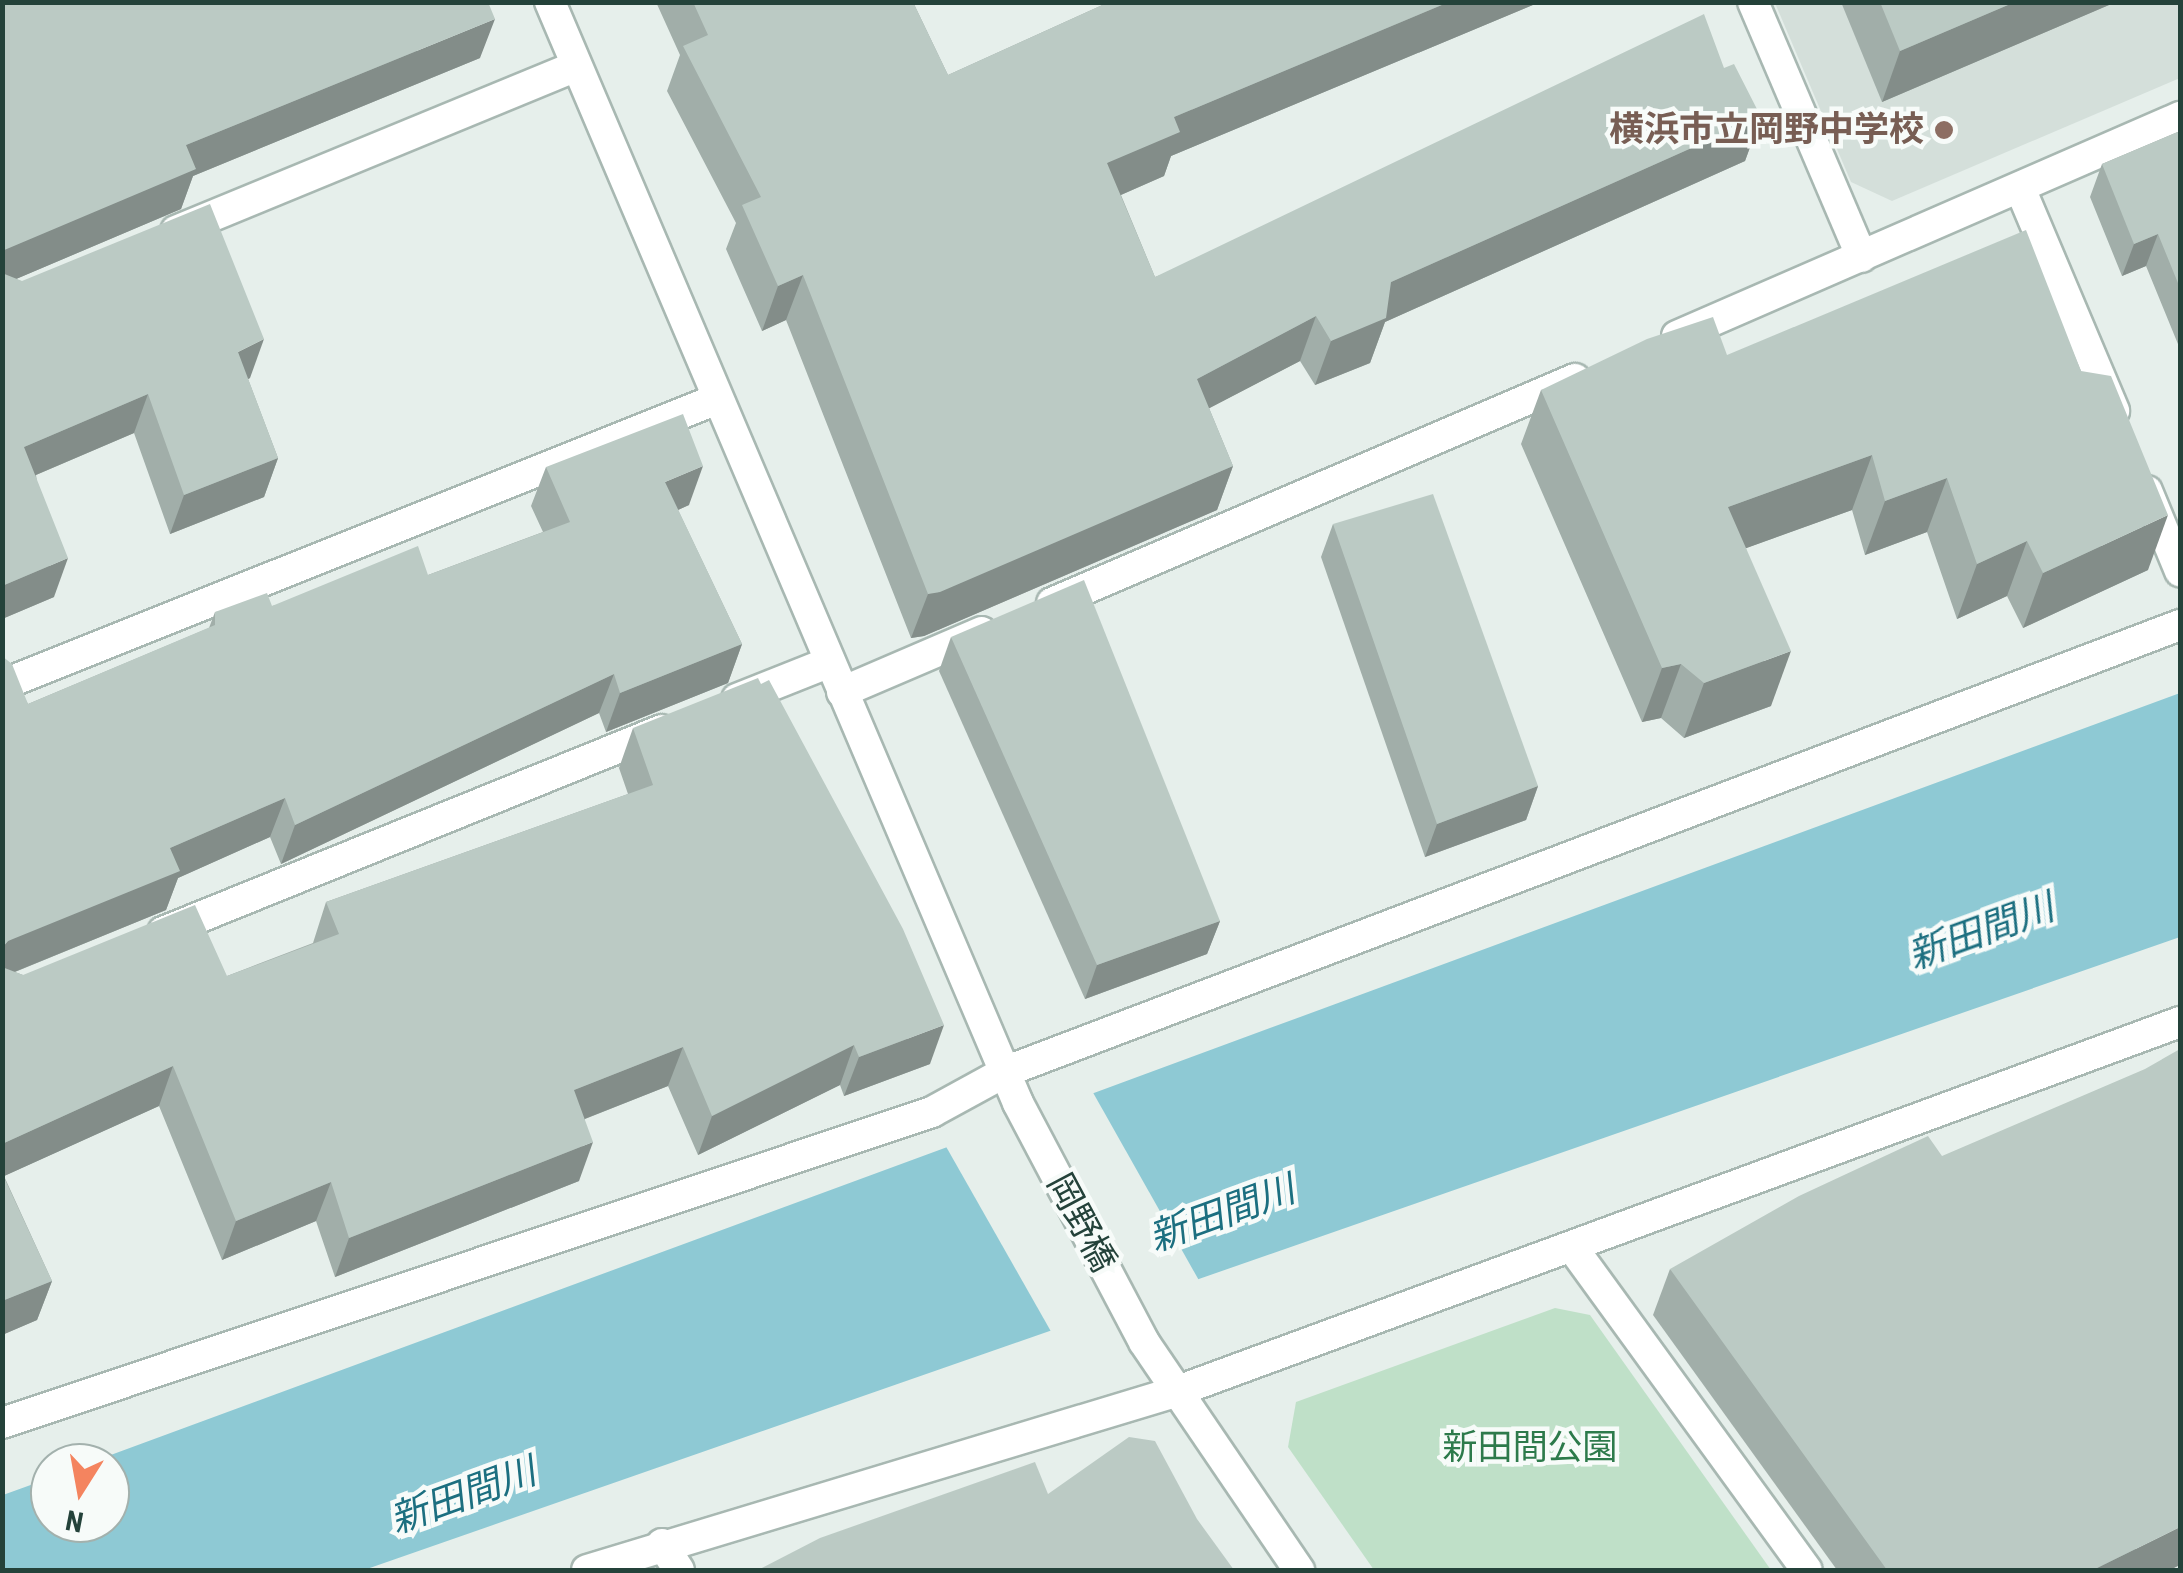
<!DOCTYPE html>
<meta charset="utf-8">
<style>
body{margin:0}
#map{position:relative;width:2183px;height:1573px;overflow:hidden;background:#e6efeb;font-family:"Roboto Condensed","Noto Sans JP",sans-serif}
div>[style]{position:absolute}
[style*='--x']{left:calc(var(--x)*1px);top:calc(var(--y)*1px);width:calc(var(--w)*1px);rotate:calc(var(--a)*1deg)}
.built>*{inset:0;background:#d4dfda}
.green>*{inset:0;background:#bfe0c8}
.water>*{inset:0;background:#8ec9d4}
.pier>*{inset:0;background:#e6efeb}
.roads{filter:drop-shadow(2px 0 #a8b8b2) drop-shadow(-2px 0 #a8b8b2) drop-shadow(0 2px #a8b8b2) drop-shadow(0 -2px #a8b8b2)}
.minor>*{height:30px;margin:-15px;padding:0 15px;transform-origin:15px;border-radius:15px;background:#fff}
.wall>*{inset:0;background:#a1aea9}
.shaded-wall>*{inset:0;background:#838d89}
.building>*{inset:0;background:#bbcac4}
.dots>*{width:28px;height:28px;translate:-50% -50%;box-sizing:border-box;border:5px solid #f7fbf9;border-radius:50%}
span{translate:-50% -50%;white-space:nowrap;text-align:center;line-height:1.15;-webkit-text-stroke:9px #f7fbf9;paint-order:stroke}
.education-label{font-size:35px;color:#785e54;font-weight:700}
.right{translate:-100% -50%;text-align:right}
.street-label{font-size:35px;color:#24423a}
.park-label{font-size:35px;color:#2d7a4b}
.water-label{font-size:38px;color:#1c6f80;font-style:italic}
.frame{position:absolute;inset:0;border:5px solid #24423a;pointer-events:none}
.north{position:absolute;left:30px;top:1443px;width:100px;height:100px;box-sizing:border-box;background:#f7fbf9;border:2px solid #a3b1ad;border-radius:50%;rotate:191deg;font-size:28px;font-weight:700;line-height:40px;text-align:center;color:#24423a}
.north::after{content:'';display:block;margin:auto;width:35px;height:45px;background:#f4845f;clip-path:polygon(50% 0,100% 100%,50% 72%,0 100%)}
</style>
<div id="map">
<div class="built">
<div style="clip-path:polygon(1775px 3px,2180px 3px,2180px 78px,1892px 201px,1851px 182px)"></div>
</div>
<div class="green">
<div style="clip-path:polygon(1555px 1308px,1590px 1315px,1771px 1570px,1374px 1570px,1288px 1447px,1296px 1402px)"></div>
</div>
<div class="water">
<div style="clip-path:polygon(2180px 693px,2180px 937px,364px 1570px,3px 1570px,3px 1495px,50px 1478px,50px 1523px,110px 1523px,110px 1463px,89px 1463px)"></div>
</div>
<div class="pier">
<div style="clip-path:polygon(1091px 1089px,1201px 1284px,1053px 1335px,944px 1143px)"></div>
</div>
<div class="roads">
<div class="minor">
<div style="--x:550;--y:2;--w:1196;--a:66.97"></div>
<div style="--x:1018;--y:1103;--w:270;--a:62.2"></div>
<div style="--x:1144;--y:1342;--w:276;--a:55.8"></div>
<div style="--x:1753;--y:2;--w:277;--a:66.9"></div>
<div style="--x:2020;--y:188;--w:242;--a:67.1"></div>
<div style="--x:176;--y:231;--w:433;--a:-22.4"></div>
<div style="--x:1677;--y:336;--w:549;--a:-23.53"></div>
<div style="--x:2147;--y:491;--w:87;--a:67.6"></div>
<div style="--x:1052;--y:603;--w:569;--a:-23.19"></div>
<div style="--x:2;--y:685;--w:768;--a:-21.79"></div>
<div style="--x:842;--y:692;--w:152;--a:-23.2"></div>
<div style="--x:737;--y:699;--w:100;--a:-21.7"></div>
<div style="--x:163;--y:932;--w:538;--a:-22.04"></div>
<div style="--x:1572;--y:1247;--w:399;--a:54"></div>
<div style="--x:2;--y:1423;--w:981;--a:-18.49"></div>
<div style="--x:932;--y:1112;--w:85;--a:-28.7"></div>
<div style="--x:1007;--y:1071;--w:1255;--a:-20.82"></div>
<div style="--x:662;--y:1544;--w:31;--a:57"></div>
<div style="--x:587;--y:1570;--w:614;--a:-16.84"></div>
<div style="--x:1175;--y:1392;--w:1071;--a:-20.21"></div>
</div>
</div>
<div class="wall">
<div style="clip-path:polygon(656px 2px,913px 2px,948px 75px,1109px 2px,1540px 2px,1171px 156px,1164px 176px,1121px 195px,1155px 277px,1724px 68px,1761px 117px,1745px 161px,1385px 322px,1370px 363px,1315px 385px,1300px 361px,1209px 408px,1233px 466px,1217px 510px,924px 636px,911px 638px,786px 320px,762px 331px,726px 249px,736px 223px,667px 91px,680px 55px)"></div>
<div style="clip-path:polygon(1841px 2px,2116px 2px,1882px 102px)"></div>
<div style="clip-path:polygon(2px 5px,480px 58px,193px 176px,181px 209px,16px 279px,250px 378px,248px 379px,278px 458px,264px 497px,170px 534px,134px 433px,36px 475px,54px 597px,2px 619px)"></div>
<div style="clip-path:polygon(2180px 131px,2180px 349px,2146px 266px,2122px 276px,2090px 197px,2102px 164px)"></div>
<div style="clip-path:polygon(1727px 355px,2148px 570px,2023px 628px,2007px 596px,1957px 619px,1927px 532px,1865px 555px,1852px 510px,1746px 548px,1771px 706px,1684px 738px,1661px 718px,1642px 722px,1521px 444px,1541px 390px)"></div>
<div style="clip-path:polygon(546px 467px,689px 505px,678px 510px,742px 644px,728px 683px,606px 732px,599px 713px,281px 864px,270px 837px,178px 878px,166px 910px,15px 972px,23px 975px,227px 976px,313px 943px,326px 902px,628px 794px,619px 768px,633px 728px,930px 1064px,844px 1096px,840px 1085px,698px 1155px,668px 1086px,585px 1119px,579px 1181px,335px 1277px,316px 1221px,222px 1260px,159px 1106px,4px 1176px,52px 1281px,37px 1320px,2px 1335px,2px 656px,28px 704px,209px 628px,215px 612px,272px 606px,428px 575px,543px 532px,531px 506px)"></div>
<div style="clip-path:polygon(1333px 524px,1538px 786px,1526px 820px,1425px 857px,1321px 557px)"></div>
<div style="clip-path:polygon(951px 637px,1220px 921px,1207px 954px,1085px 999px,939px 671px)"></div>
<div style="clip-path:polygon(1670px 1269px,2170px 1570px,1837px 1570px,1653px 1315px)"></div>
</div>
<div class="shaded-wall">
<div style="clip-path:polygon(1449px 2px,1540px 2px,1171px 156px,1164px 176px,1091px 208px,1107px 163px,1174px 117px)"></div>
<div style="clip-path:polygon(2015px 2px,2116px 2px,1882px 102px,1900px 51px)"></div>
<div style="clip-path:polygon(495px 19px,480px 58px,193px 176px,181px 209px,2px 285px,2px 251px,186px 145px)"></div>
<div style="clip-path:polygon(1761px 117px,1745px 161px,1385px 322px,1370px 363px,1315px 385px,1331px 341px,1391px 282px)"></div>
<div style="clip-path:polygon(2158px 234px,2146px 266px,2122px 276px,2134px 244px)"></div>
<div style="clip-path:polygon(803px 275px,786px 320px,762px 331px,778px 286px)"></div>
<div style="clip-path:polygon(1316px 316px,1300px 361px,1181px 423px,1197px 379px)"></div>
<div style="clip-path:polygon(264px 339px,250px 378px,224px 391px,238px 352px)"></div>
<div style="clip-path:polygon(148px 394px,134px 433px,10px 486px,24px 447px)"></div>
<div style="clip-path:polygon(1872px 455px,1852px 510px,1708px 562px,1728px 507px)"></div>
<div style="clip-path:polygon(278px 458px,264px 497px,170px 534px,184px 495px)"></div>
<div style="clip-path:polygon(703px 466px,689px 505px,651px 522px,665px 482px)"></div>
<div style="clip-path:polygon(1233px 466px,1217px 510px,924px 636px,911px 638px,928px 594px)"></div>
<div style="clip-path:polygon(1947px 478px,1927px 532px,1865px 555px,1885px 501px)"></div>
<div style="clip-path:polygon(2168px 515px,2148px 570px,2023px 628px,2043px 573px)"></div>
<div style="clip-path:polygon(2027px 541px,2007px 596px,1957px 619px,1977px 564px)"></div>
<div style="clip-path:polygon(68px 558px,54px 597px,2px 619px,2px 586px)"></div>
<div style="clip-path:polygon(742px 644px,728px 683px,606px 732px,620px 693px)"></div>
<div style="clip-path:polygon(1791px 651px,1771px 706px,1684px 738px,1704px 683px)"></div>
<div style="clip-path:polygon(1681px 664px,1661px 718px,1642px 722px,1662px 668px)"></div>
<div style="clip-path:polygon(614px 674px,599px 713px,281px 864px,295px 825px)"></div>
<div style="clip-path:polygon(1538px 786px,1526px 820px,1425px 857px,1437px 824px)"></div>
<div style="clip-path:polygon(285px 798px,270px 837px,178px 878px,166px 910px,2px 977px,2px 948px,8px 941px,170px 848px)"></div>
<div style="clip-path:polygon(1220px 921px,1207px 954px,1085px 999px,1097px 965px)"></div>
<div style="clip-path:polygon(944px 1025px,930px 1064px,844px 1096px,859px 1057px)"></div>
<div style="clip-path:polygon(854px 1045px,840px 1085px,698px 1155px,712px 1116px)"></div>
<div style="clip-path:polygon(683px 1047px,668px 1086px,559px 1129px,574px 1090px)"></div>
<div style="clip-path:polygon(173px 1066px,159px 1106px,2px 1177px,2px 1144px)"></div>
<div style="clip-path:polygon(593px 1142px,579px 1181px,335px 1277px,349px 1238px)"></div>
<div style="clip-path:polygon(331px 1182px,316px 1221px,222px 1260px,236px 1221px)"></div>
<div style="clip-path:polygon(52px 1281px,37px 1320px,2px 1335px,2px 1301px)"></div>
<div style="clip-path:polygon(2180px 1527px,2180px 1565px,2170px 1570px,2093px 1570px)"></div>
</div>
<div class="building">
<div style="clip-path:polygon(9px 2px,488px 2px,495px 19px,186px 145px,196px 169px,2px 251px,2px 5px)"></div>
<div style="clip-path:polygon(693px 2px,913px 2px,948px 75px,1109px 2px,1449px 2px,1174px 117px,1180px 132px,1107px 163px,1155px 277px,1704px 14px,1724px 68px,1734px 64px,1761px 117px,1391px 282px,1386px 318px,1331px 341px,1316px 316px,1197px 379px,1233px 466px,940px 592px,928px 594px,803px 275px,778px 286px,742px 205px,761px 197px,683px 46px,708px 35px)"></div>
<div style="clip-path:polygon(1880px 2px,2015px 2px,1900px 51px)"></div>
<div style="clip-path:polygon(2180px 131px,2180px 288px,2158px 234px,2134px 244px,2102px 164px)"></div>
<div style="clip-path:polygon(210px 204px,264px 339px,238px 352px,278px 458px,184px 495px,148px 394px,24px 447px,68px 558px,2px 586px,2px 273px,22px 281px)"></div>
<div style="clip-path:polygon(2026px 230px,2081px 371px,2111px 376px,2168px 515px,2043px 573px,2027px 541px,1977px 564px,1947px 478px,1885px 501px,1872px 455px,1728px 507px,1791px 651px,1704px 683px,1681px 664px,1662px 668px,1541px 390px,1647px 339px,1713px 317px,1727px 355px)"></div>
<div style="clip-path:polygon(683px 414px,703px 466px,665px 482px,742px 644px,620px 693px,614px 674px,295px 825px,285px 798px,170px 848px,180px 871px,8px 941px,2px 948px,2px 656px,12px 664px,28px 704px,215px 625px,215px 612px,267px 593px,272px 606px,418px 546px,428px 575px,570px 522px,546px 467px)"></div>
<div style="clip-path:polygon(1433px 494px,1538px 786px,1437px 824px,1333px 524px)"></div>
<div style="clip-path:polygon(1084px 580px,1220px 921px,1097px 965px,951px 637px)"></div>
<div style="clip-path:polygon(758px 678px,761px 684px,769px 680px,903px 929px,944px 1025px,859px 1057px,854px 1045px,712px 1116px,683px 1047px,574px 1090px,593px 1142px,349px 1238px,331px 1182px,236px 1221px,173px 1066px,2px 1144px,2px 967px,23px 975px,195px 905px,227px 976px,339px 934px,326px 902px,653px 785px,633px 728px)"></div>
<div style="clip-path:polygon(2180px 1049px,2180px 1527px,2093px 1570px,1887px 1570px,1670px 1269px,1799px 1196px,1928px 1136px,1942px 1156px,2145px 1069px)"></div>
<div style="clip-path:polygon(2px 1173px,52px 1281px,2px 1301px)"></div>
<div style="clip-path:polygon(1129px 1437px,1155px 1441px,1197px 1519px,1234px 1570px,758px 1570px,820px 1538px,1035px 1462px,1048px 1494px)"></div>
</div>
<div class="dots">
<div style="left:1944px;top:130px;background:#8d6e63"></div>
</div>
<div class="education-label">
<span class="right" style="left:1924px;top:130px">横浜市立岡野中学校</span>
</div>
<div class="street-label">
<span style="left:1081px;top:1223px;rotate:62deg">岡野橋</span>
</div>
<div class="park-label">
<span style="left:1530px;top:1448px">新田間公園</span>
</div>
<div class="water-label">
<span style="left:1981px;top:932px;rotate:-20deg">新田間川</span>
<span style="left:1222px;top:1214px;rotate:-20deg">新田間川</span>
<span style="left:463px;top:1496px;rotate:-20deg">新田間川</span>
</div>
<div class="frame"></div>
<div class="north">N</div>
</div>
